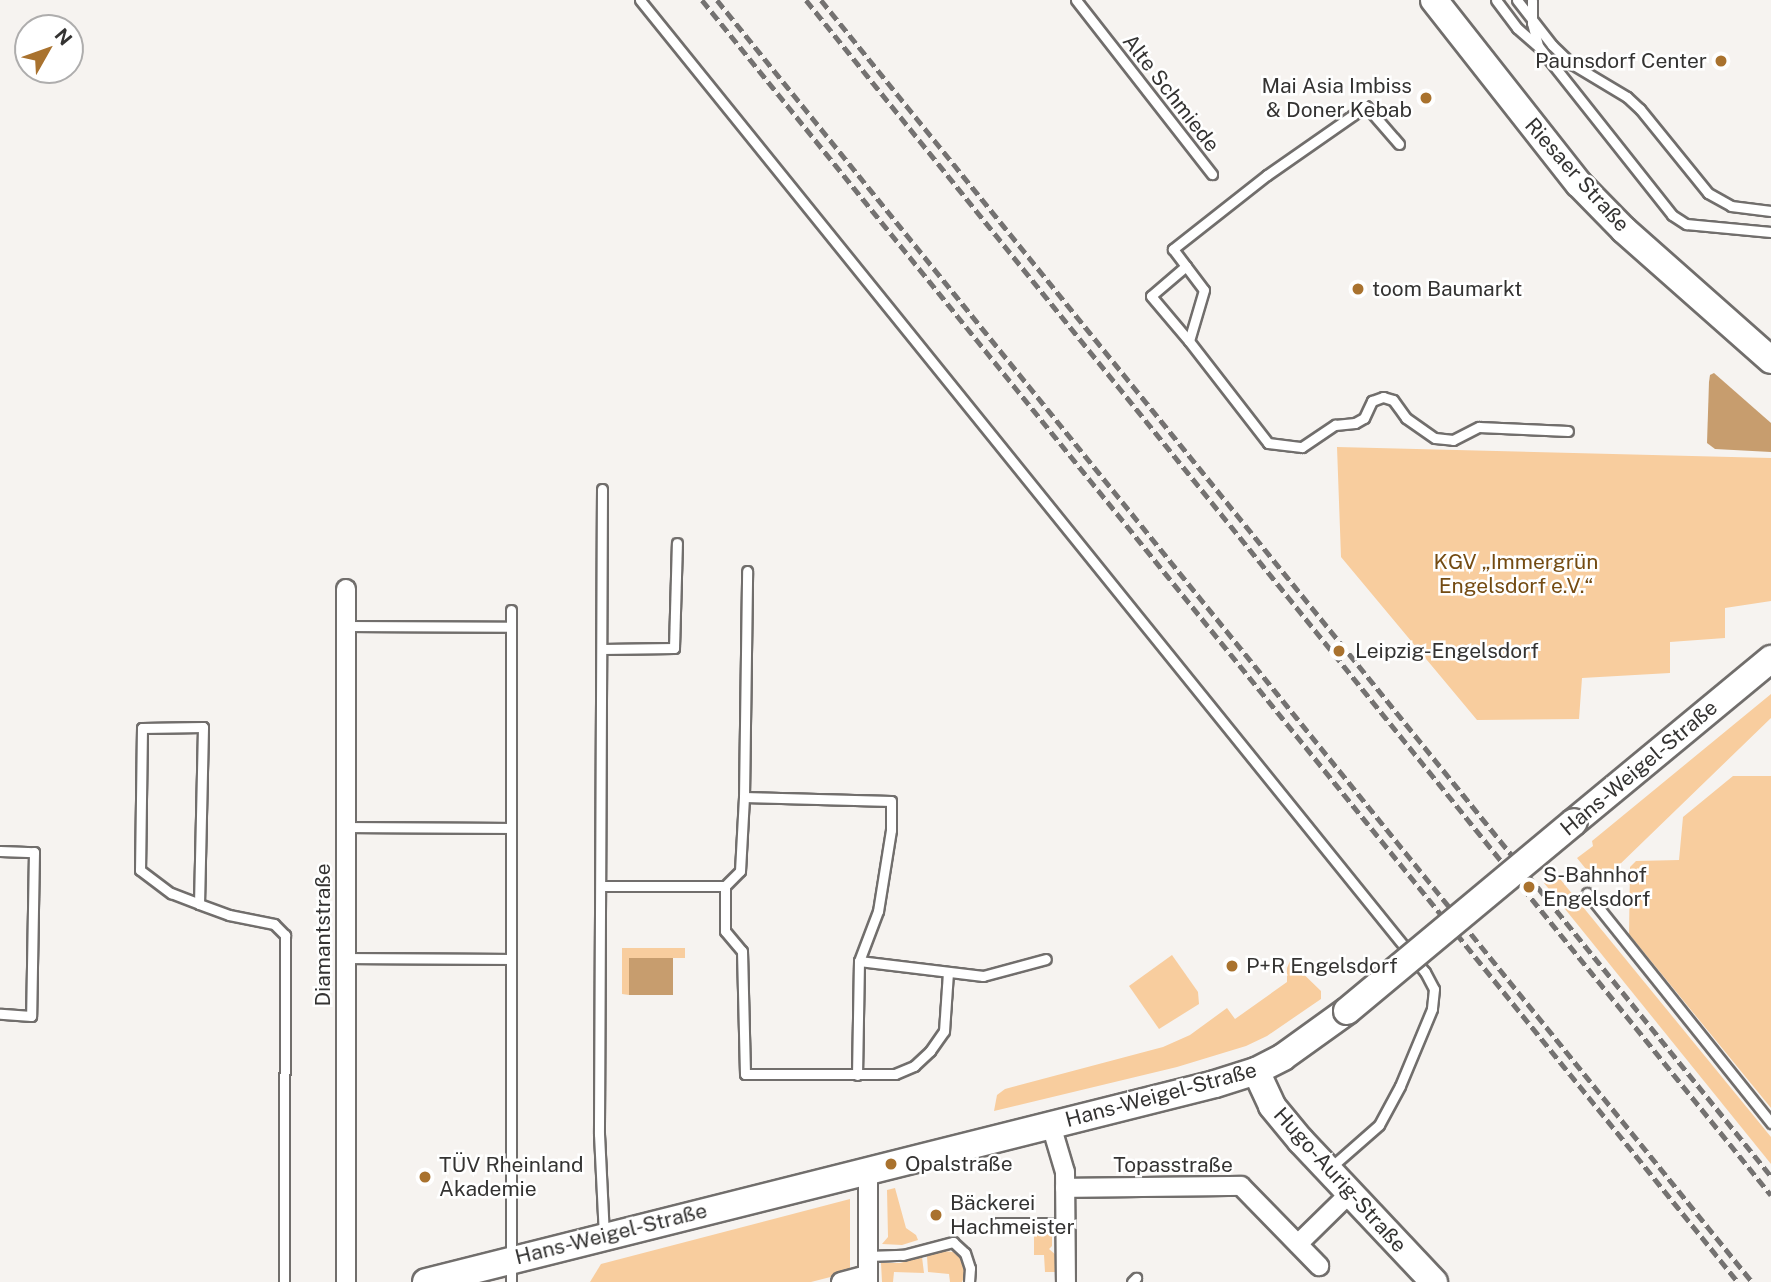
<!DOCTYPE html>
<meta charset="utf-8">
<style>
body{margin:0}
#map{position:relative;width:1771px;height:1282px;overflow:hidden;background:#f6f3f0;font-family:"Public Sans",sans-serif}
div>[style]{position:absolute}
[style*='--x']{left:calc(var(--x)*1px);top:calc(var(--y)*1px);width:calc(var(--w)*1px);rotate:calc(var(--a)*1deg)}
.green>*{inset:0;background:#f8cd9e}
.water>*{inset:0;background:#c79d6e}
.roads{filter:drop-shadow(2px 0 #716e6c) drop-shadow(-2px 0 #716e6c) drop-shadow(0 2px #716e6c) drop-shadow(0 -2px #716e6c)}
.lane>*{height:9px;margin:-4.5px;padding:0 4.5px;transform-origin:4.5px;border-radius:4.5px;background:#fff}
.street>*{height:18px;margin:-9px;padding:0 9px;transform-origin:9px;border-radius:9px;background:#fff}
.secondary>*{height:26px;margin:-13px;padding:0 13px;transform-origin:13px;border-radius:13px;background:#fff}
.rail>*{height:5px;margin-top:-2.5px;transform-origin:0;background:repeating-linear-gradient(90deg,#747271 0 10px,transparent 0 15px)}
.bridges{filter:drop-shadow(2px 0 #716e6c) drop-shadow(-2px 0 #716e6c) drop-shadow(0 2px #716e6c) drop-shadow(0 -2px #716e6c)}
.secondary-bridge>*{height:26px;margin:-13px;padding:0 13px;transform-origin:13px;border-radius:13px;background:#fff}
.dots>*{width:19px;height:19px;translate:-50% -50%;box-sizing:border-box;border:4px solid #fff;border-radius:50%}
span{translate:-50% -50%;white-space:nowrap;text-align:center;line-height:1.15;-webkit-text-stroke:5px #fff;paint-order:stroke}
.poi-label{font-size:21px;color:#343332}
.right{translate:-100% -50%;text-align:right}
.left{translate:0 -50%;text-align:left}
.street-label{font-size:21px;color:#343332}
.park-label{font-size:21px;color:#744b12}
.north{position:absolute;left:14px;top:14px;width:70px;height:70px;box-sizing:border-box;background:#fff;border:2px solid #aeadad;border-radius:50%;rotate:50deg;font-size:19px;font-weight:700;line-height:28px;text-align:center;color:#343332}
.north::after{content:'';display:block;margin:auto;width:24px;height:32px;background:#a9722e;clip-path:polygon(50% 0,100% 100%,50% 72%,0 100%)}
</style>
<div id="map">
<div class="green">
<div style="clip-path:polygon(1337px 447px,1771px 458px,1771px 601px,1725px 608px,1725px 638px,1670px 642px,1670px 673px,1582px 678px,1579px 719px,1477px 720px,1341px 557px)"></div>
<div style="clip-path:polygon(1771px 694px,1771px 718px,1615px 869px,1594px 879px,1577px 858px,1593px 846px,1592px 841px)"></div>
<div style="clip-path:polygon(1733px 776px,1771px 776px,1771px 1108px,1629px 934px,1630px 867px,1636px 861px,1679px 860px,1683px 817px)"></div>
<div style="clip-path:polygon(1556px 874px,1771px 1137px,1771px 1164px,1544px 883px)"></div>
<div style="clip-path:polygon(622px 948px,685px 948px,685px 958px,630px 958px,629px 995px,622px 994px)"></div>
<div style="clip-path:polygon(1172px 955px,1198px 992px,1199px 1004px,1159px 1029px,1129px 986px)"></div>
<div style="clip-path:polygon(1290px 961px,1321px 991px,1321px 999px,1267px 1036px,1246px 1046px,1177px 1067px,994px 1111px,997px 1095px,1005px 1089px,1163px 1047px,1190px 1035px,1227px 1008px,1235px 1019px,1287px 982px,1287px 968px)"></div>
<div style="clip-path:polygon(895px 1188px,906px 1228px,916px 1235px,918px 1240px,902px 1245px,882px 1244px,888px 1237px,887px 1190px)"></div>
<div style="clip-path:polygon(850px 1199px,850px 1272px,811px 1282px,590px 1282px,601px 1264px)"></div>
<div style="clip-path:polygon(1034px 1226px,1056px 1227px,1057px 1234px,1052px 1234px,1052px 1246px,1049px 1249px,1056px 1255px,1057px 1272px,1045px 1272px,1044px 1255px,1034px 1255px)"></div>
<div style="clip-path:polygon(943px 1251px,953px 1252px,963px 1260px,966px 1273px,962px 1282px,950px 1282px,949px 1274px,928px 1272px,927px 1256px)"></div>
<div style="clip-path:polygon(922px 1257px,924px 1273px,894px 1272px,893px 1282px,882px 1282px,881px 1263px,900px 1263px)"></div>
</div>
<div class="water">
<div style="clip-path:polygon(1714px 373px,1771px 423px,1771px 452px,1715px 449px,1707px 443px,1709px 382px,1710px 375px)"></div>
<div style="clip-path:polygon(629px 958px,673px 958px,673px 995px,629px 995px)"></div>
</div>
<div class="roads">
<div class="lane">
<div style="--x:640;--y:0;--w:1249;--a:51.08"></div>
<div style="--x:1425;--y:972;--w:19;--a:62"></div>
<div style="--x:1434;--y:989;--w:20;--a:96"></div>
<div style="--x:1432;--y:1009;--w:83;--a:112.6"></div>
<div style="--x:1400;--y:1086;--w:44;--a:118.3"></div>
<div style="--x:1379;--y:1125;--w:65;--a:138.7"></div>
<div style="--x:1076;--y:0;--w:221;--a:52"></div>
<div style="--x:1496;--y:0;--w:35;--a:53"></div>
<div style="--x:1517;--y:28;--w:29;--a:41"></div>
<div style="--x:1539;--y:47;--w:214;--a:51.6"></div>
<div style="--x:1672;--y:215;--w:17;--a:33"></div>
<div style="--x:1686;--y:224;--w:85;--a:5.4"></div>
<div style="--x:1517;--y:0;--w:57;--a:52.1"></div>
<div style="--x:1552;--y:45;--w:28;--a:44"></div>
<div style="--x:1572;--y:64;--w:64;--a:31"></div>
<div style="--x:1627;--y:97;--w:18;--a:43"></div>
<div style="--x:1640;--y:109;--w:108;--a:51"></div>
<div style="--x:1708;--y:193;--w:26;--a:29"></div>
<div style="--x:1731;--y:206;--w:40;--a:7.1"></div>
<div style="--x:1532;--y:0;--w:23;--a:90"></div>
<div style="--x:1532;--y:23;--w:23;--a:75"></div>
<div style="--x:1399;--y:144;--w:50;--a:-131"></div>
<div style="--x:1366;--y:106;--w:121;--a:145.1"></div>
<div style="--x:1267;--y:175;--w:120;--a:141.8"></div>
<div style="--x:1173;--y:249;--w:51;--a:52.9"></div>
<div style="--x:1204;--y:290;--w:53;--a:106.4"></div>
<div style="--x:1189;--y:341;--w:129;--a:52.2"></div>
<div style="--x:1268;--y:443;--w:34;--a:7"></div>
<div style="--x:1302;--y:447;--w:40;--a:-34"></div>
<div style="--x:1335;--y:425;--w:20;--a:-6"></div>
<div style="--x:1355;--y:423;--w:10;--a:-29"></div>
<div style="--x:1364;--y:418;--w:19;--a:-65"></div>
<div style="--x:1372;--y:401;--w:12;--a:-20"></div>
<div style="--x:1383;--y:397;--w:10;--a:17"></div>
<div style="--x:1393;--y:400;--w:22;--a:54"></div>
<div style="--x:1406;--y:418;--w:35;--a:35"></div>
<div style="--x:1435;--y:438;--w:18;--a:6"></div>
<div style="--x:1453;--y:440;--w:29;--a:-27"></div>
<div style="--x:1479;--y:427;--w:89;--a:2.6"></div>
<div style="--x:1186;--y:266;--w:46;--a:139.4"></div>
<div style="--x:1151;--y:296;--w:59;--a:49.8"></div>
<div style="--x:602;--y:489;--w:645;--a:90.27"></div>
<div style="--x:599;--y:1134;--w:102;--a:87.2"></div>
<div style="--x:346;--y:626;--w:164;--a:0.3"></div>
<div style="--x:602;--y:649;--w:72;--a:-0.8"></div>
<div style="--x:674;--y:648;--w:105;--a:-88.4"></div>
<div style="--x:744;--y:797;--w:226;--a:-89.2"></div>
<div style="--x:346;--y:827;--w:164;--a:0.3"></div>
<div style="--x:0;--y:851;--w:34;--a:2"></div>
<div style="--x:34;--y:852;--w:164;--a:91"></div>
<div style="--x:31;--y:1016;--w:31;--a:-176"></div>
<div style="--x:602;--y:886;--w:123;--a:0"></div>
<div style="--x:725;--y:886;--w:45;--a:90"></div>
<div style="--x:725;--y:931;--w:26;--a:50"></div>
<div style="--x:742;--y:951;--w:123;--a:88.6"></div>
<div style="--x:745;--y:1074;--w:150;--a:0"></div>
<div style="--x:895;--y:1074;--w:21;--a:-23"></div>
<div style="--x:914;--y:1066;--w:22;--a:-43"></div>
<div style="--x:930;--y:1051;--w:24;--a:-55"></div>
<div style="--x:944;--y:1031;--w:58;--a:-86.1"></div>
<div style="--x:725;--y:886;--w:21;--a:-45"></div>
<div style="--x:740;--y:871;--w:74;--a:-86.9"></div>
<div style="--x:744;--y:797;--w:147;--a:1.6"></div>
<div style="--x:891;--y:801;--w:29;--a:90"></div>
<div style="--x:891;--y:830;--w:82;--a:99.1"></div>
<div style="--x:878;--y:911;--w:53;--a:110.8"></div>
<div style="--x:859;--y:961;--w:114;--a:91"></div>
<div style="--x:1587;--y:893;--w:295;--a:51.3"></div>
<div style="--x:199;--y:904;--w:177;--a:-88.7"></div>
<div style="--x:203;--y:727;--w:61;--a:179.1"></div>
<div style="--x:142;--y:728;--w:142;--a:90.8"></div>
<div style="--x:140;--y:870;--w:39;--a:37"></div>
<div style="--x:171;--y:893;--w:30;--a:21"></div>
<div style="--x:199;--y:904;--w:32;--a:20"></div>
<div style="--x:229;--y:915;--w:46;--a:11.3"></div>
<div style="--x:274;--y:924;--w:16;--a:45"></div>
<div style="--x:285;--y:935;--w:347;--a:90.2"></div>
<div style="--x:346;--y:958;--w:164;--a:0.3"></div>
<div style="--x:859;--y:961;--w:125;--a:6.9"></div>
<div style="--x:983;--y:976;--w:65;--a:-15.1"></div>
<div style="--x:997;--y:1223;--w:69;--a:0"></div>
<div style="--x:868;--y:1256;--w:35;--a:-2"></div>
<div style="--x:903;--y:1255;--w:52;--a:-14.6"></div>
<div style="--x:953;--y:1242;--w:16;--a:43"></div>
<div style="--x:965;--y:1253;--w:16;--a:72"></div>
<div style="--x:970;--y:1268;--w:14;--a:94"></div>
<div style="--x:511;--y:1282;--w:672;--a:-90"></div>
<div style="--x:1132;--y:1282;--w:6;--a:-45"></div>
</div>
<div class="street">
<div style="--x:1051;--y:1125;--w:49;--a:73.4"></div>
<div style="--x:1065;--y:1172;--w:110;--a:89.5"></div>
<div style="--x:1065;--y:1188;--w:176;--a:-0.7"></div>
<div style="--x:1241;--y:1186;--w:112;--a:45.7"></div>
<div style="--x:1298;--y:1244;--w:73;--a:-44.4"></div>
<div style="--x:346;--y:1282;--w:693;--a:-90"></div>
<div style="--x:841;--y:1282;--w:28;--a:-15"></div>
<div style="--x:868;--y:1282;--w:113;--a:-90"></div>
</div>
<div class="secondary">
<div style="--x:1434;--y:0;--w:234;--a:51.8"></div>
<div style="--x:1579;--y:184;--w:64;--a:45.6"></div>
<div style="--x:1624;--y:230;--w:196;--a:41.5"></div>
<div style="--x:1574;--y:822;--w:256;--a:-39.6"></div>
<div style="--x:1256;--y:1071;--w:38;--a:65"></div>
<div style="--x:1272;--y:1106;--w:45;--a:50.4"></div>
<div style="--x:1301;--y:1141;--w:194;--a:46.7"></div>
<div style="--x:426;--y:1282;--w:813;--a:-14.09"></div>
<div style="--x:1215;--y:1084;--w:43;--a:-17.6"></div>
<div style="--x:1256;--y:1071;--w:30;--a:-27"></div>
<div style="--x:1283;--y:1057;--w:79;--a:-35.7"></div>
</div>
</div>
<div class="rail">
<div style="--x:702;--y:0;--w:1648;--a:51.06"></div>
<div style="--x:717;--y:0;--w:1648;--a:51.08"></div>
<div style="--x:806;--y:0;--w:1536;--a:51.08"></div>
<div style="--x:821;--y:0;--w:1512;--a:51.07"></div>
</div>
<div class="bridges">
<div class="secondary-bridge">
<div style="--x:1347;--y:1011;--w:295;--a:-39.8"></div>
</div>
</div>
<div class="dots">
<div style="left:1721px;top:61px;background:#a9722e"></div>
<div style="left:1426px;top:98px;background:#a9722e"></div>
<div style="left:1358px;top:289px;background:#a9722e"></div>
<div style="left:1339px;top:651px;background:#a9722e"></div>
<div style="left:1529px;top:887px;background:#a9722e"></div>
<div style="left:1232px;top:966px;background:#a9722e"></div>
<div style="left:891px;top:1164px;background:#a9722e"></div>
<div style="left:425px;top:1177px;background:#a9722e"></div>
<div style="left:936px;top:1215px;background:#a9722e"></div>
</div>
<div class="poi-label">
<span class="right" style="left:1707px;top:61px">Paunsdorf Center</span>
<span class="right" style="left:1412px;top:98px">Mai Asia Imbiss<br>&amp; Doner Kebab</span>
<span class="left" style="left:1372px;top:289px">toom Baumarkt</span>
<span class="left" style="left:1355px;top:651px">Leipzig-Engelsdorf</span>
<span class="left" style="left:1543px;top:887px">S-Bahnhof<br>Engelsdorf</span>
<span class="left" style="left:1246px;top:966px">P+R Engelsdorf</span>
<span class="left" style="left:905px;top:1164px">Opalstraße</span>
<span class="left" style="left:439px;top:1177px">TÜV Rheinland<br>Akademie</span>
<span class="left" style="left:950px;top:1215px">Bäckerei<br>Hachmeister</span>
</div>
<div class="street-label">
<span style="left:1171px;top:93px;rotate:52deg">Alte Schmiede</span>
<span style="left:1577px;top:175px;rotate:48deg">Riesaer Straße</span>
<span style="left:1639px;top:768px;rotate:-40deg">Hans-Weigel-Straße</span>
<span style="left:323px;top:935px;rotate:-90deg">Diamantstraße</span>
<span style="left:1161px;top:1095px;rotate:-15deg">Hans-Weigel-Straße</span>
<span style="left:1173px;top:1165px">Topasstraße</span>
<span style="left:1340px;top:1180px;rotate:48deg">Hugo-Aurig-Straße</span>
<span style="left:611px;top:1234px;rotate:-14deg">Hans-Weigel-Straße</span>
</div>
<div class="park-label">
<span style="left:1516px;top:574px">KGV „Immergrün<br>Engelsdorf e.V.“</span>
</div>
<div class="north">N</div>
</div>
